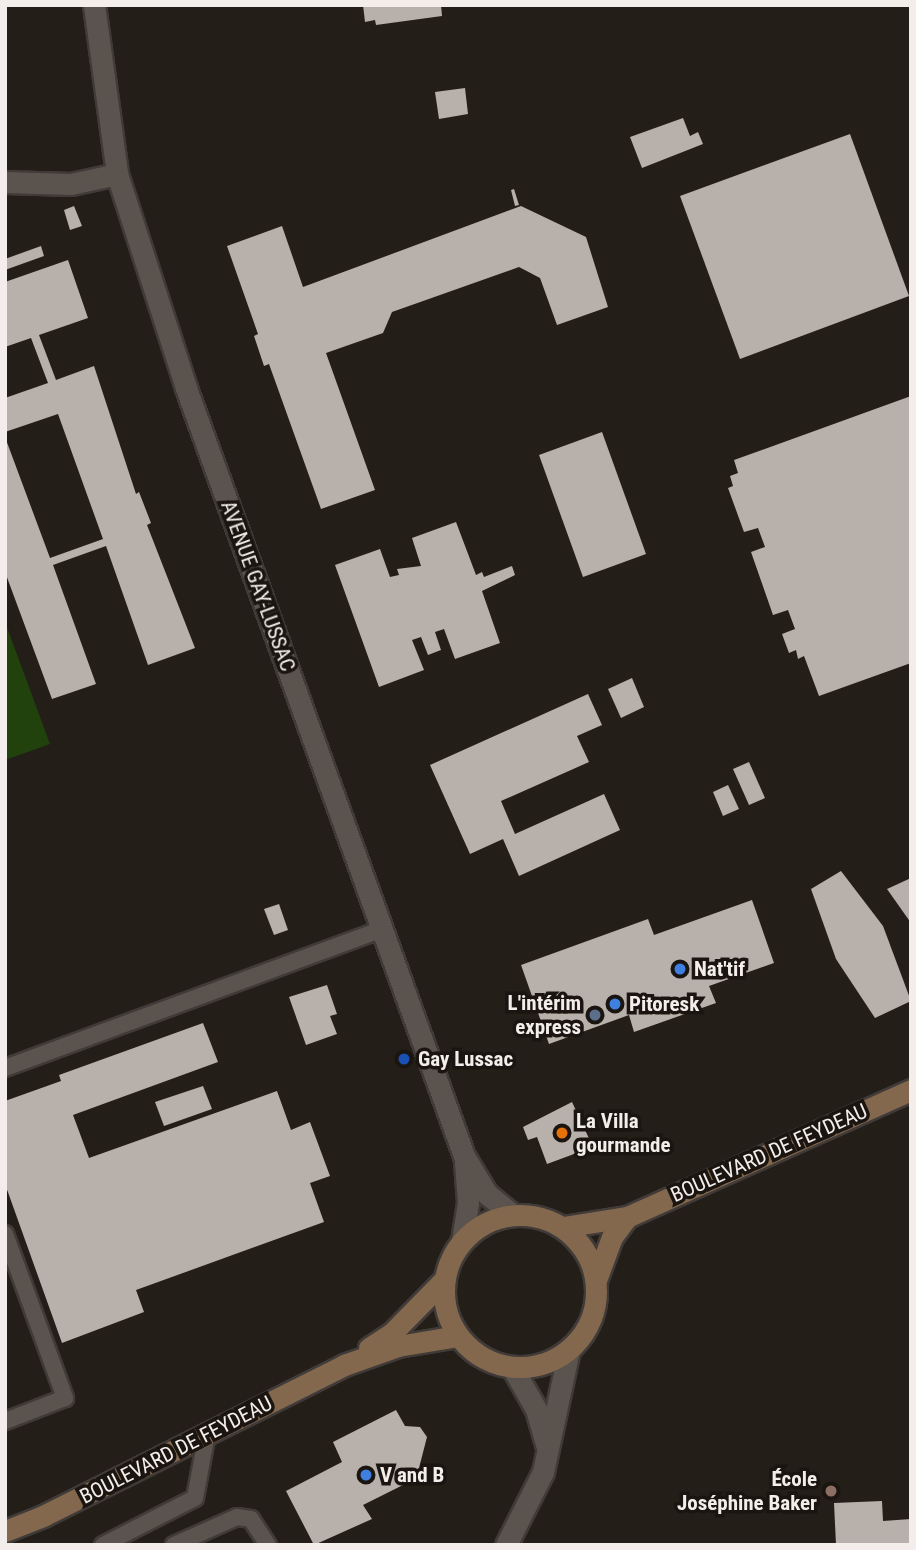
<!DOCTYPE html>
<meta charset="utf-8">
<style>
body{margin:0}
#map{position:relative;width:916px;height:1550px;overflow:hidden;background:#241e19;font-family:"Roboto Condensed",sans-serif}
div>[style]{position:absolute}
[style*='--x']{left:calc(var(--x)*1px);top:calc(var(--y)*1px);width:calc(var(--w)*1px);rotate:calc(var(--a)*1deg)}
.green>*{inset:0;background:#22420d}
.building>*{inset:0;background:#b8b0aa}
.roads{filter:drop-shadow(2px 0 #403b38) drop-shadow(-2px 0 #403b38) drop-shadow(0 2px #403b38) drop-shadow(0 -2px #403b38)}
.service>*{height:16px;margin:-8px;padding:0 8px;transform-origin:8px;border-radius:8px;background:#5b544e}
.minor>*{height:21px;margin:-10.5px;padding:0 10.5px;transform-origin:10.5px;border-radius:10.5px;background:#5b544e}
.tertiary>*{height:21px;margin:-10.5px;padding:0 10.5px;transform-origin:10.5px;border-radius:10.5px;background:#5b544e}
.secondary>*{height:21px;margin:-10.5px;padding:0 10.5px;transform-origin:10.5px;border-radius:10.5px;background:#83684d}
.secondary>.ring{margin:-10.5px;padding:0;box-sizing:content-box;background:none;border:21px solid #83684d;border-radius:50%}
.dots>*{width:19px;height:19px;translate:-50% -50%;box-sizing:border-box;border:4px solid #1a1510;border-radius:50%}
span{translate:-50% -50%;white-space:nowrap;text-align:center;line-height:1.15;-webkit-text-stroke:7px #1a1510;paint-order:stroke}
.street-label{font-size:21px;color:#f3eeeb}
.poi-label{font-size:21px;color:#f3eeeb;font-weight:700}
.left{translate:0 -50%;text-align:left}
.right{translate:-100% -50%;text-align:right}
.frame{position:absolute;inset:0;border:7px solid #f3eeeb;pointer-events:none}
</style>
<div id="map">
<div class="green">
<div style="clip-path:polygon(5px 622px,50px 744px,5px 760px)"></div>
</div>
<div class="building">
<div style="clip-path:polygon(363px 5px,441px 5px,442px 16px,376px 25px,375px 20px,365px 22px)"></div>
<div style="clip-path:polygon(465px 88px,468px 114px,439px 119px,435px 92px)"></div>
<div style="clip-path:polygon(683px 118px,690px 136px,698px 132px,703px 144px,642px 168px,630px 137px)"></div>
<div style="clip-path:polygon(850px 134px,909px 296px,740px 359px,680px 196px)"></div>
<div style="clip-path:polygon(514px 189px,519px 205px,515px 206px,511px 190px)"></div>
<div style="clip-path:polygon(74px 206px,82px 226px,70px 230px,64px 210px)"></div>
<div style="clip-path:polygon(521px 206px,586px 237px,608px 307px,557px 325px,540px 278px,519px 267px,392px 312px,383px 333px,326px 353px,375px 490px,321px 509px,269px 364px,264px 366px,254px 336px,258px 334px,227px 246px,282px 226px,303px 287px)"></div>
<div style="clip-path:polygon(41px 246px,44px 256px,5px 270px,5px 259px)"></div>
<div style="clip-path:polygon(68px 260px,88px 318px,39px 335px,56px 380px,94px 366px,136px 494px,139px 492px,151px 523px,147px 525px,195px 648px,148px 665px,106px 546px,53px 565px,96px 684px,52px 699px,5px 572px,5px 437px,50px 558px,103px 539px,58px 414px,5px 432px,5px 398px,48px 383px,31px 338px,5px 347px,5px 282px)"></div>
<div style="clip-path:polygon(911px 396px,911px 663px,819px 696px,804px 656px,798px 659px,796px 650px,789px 653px,782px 634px,795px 629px,788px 610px,773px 615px,751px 552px,765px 547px,758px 528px,744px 532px,728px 488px,733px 486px,730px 476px,738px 473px,734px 460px)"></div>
<div style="clip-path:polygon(602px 432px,646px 554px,583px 577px,539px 455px)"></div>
<div style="clip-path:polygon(456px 522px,476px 575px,482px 572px,484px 577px,512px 566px,515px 575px,482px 591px,500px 643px,455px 659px,444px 629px,435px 632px,441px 650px,428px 655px,421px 637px,412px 640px,424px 670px,379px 687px,335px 565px,380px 549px,390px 577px,399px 575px,397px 569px,421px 566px,412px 538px)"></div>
<div style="clip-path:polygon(632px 678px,644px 707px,621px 718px,608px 689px)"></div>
<div style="clip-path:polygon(588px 694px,602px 725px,577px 736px,589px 762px,501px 801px,515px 834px,604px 794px,620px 830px,519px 876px,503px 839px,470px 854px,430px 765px)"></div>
<div style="clip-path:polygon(749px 762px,765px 798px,749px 805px,733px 769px)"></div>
<div style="clip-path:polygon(728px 785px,739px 809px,723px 816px,713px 792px)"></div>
<div style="clip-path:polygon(841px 871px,883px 926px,911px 1001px,875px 1018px,836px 959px,811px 889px)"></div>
<div style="clip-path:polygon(911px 878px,911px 923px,887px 889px)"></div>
<div style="clip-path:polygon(752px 900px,774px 963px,709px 986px,716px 1003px,634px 1032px,629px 1015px,549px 1044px,521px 965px,648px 919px,654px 935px)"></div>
<div style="clip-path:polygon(279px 904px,288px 930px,274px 935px,264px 909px)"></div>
<div style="clip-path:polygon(327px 985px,337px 1014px,330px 1016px,337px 1034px,306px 1045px,289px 997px)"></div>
<div style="clip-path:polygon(203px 1023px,218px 1062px,73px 1115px,89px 1158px,277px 1091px,291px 1130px,310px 1122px,330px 1176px,310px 1183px,324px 1222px,136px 1290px,144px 1312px,62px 1343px,5px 1184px,5px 1101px,61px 1081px,59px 1075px)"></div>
<div style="clip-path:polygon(203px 1086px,212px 1109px,164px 1126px,155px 1102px)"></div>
<div style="clip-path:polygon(572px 1102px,593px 1147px,547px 1164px,537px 1137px,528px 1140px,523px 1127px)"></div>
<div style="clip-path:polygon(396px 1410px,405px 1426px,420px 1427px,427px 1437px,419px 1468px,409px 1482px,363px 1505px,372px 1519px,314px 1545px,286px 1491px,342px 1462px,333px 1442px)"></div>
<div style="clip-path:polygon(882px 1501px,883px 1521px,911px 1519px,911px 1545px,836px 1545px,834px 1503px)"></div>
</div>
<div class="roads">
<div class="service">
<div style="--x:5;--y:1068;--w:401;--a:-20.2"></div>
<div style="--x:5;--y:1234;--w:175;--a:69.9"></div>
<div style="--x:65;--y:1398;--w:64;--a:159"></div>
<div style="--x:103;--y:1545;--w:103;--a:-27.1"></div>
<div style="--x:195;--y:1498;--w:65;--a:-79.4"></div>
<div style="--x:174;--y:1545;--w:69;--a:-24"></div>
<div style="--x:237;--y:1517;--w:14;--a:8"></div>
<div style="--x:251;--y:1519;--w:31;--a:57"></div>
</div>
<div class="minor">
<div style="--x:94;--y:5;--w:171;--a:82.2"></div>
<div style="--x:117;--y:174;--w:225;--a:72.1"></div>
<div style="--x:186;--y:388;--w:817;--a:70.1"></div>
<div style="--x:464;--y:1156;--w:44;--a:58.8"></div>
<div style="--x:487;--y:1194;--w:32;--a:39"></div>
<div style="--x:5;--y:182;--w:66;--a:1.7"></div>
<div style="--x:71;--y:184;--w:47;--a:-12.3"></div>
<div style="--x:462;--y:1241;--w:39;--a:-81"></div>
<div style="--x:468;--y:1202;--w:40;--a:-94.3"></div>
</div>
<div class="tertiary">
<div style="--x:512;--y:1367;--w:48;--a:60.3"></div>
<div style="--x:536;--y:1409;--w:37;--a:74"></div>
<div style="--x:506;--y:1545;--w:82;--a:-63.1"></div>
<div style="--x:543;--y:1472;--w:125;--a:-78"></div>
</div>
<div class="secondary">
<div class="ring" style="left:444px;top:1215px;width:131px;height:131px"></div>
<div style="--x:563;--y:1227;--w:65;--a:-8.9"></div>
<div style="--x:627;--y:1217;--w:311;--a:-24.1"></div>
<div style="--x:596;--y:1280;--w:46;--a:-69.6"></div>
<div style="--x:612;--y:1237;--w:25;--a:-53"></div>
<div style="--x:369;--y:1348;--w:27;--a:-33"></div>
<div style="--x:392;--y:1333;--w:74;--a:-45.5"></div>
<div style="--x:5;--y:1531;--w:41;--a:-21.5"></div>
<div style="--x:43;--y:1516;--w:337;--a:-26.6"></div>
<div style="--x:344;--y:1365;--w:57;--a:-19.4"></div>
<div style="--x:398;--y:1346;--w:61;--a:-9.5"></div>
</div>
</div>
<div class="dots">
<div style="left:680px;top:969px;background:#3f7fe0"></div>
<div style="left:615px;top:1004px;background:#3f7fe0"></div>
<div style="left:595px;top:1015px;background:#5c6f8a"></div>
<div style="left:404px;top:1059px;background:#1a4fb4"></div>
<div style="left:562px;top:1133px;background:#e8710a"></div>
<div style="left:366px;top:1475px;background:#3f7fe0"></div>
<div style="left:831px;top:1491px;background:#8d6e63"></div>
</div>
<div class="street-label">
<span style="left:258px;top:586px;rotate:70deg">AVENUE GAY-LUSSAC</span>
<span style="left:769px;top:1153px;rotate:-24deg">BOULEVARD DE FEYDEAU</span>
<span style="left:176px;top:1450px;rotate:-27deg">BOULEVARD DE FEYDEAU</span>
</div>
<div class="poi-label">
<span class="left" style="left:694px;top:969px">Nat'tif</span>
<span class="right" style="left:581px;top:1015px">L'intérim<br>express</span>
<span class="left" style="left:629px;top:1004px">Pitoresk</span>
<span class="left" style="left:418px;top:1059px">Gay Lussac</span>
<span class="left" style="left:576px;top:1133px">La Villa<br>gourmande</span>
<span class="left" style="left:380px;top:1475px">V and B</span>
<span class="right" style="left:817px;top:1491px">École<br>Joséphine Baker</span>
</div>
<div class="frame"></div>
</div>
